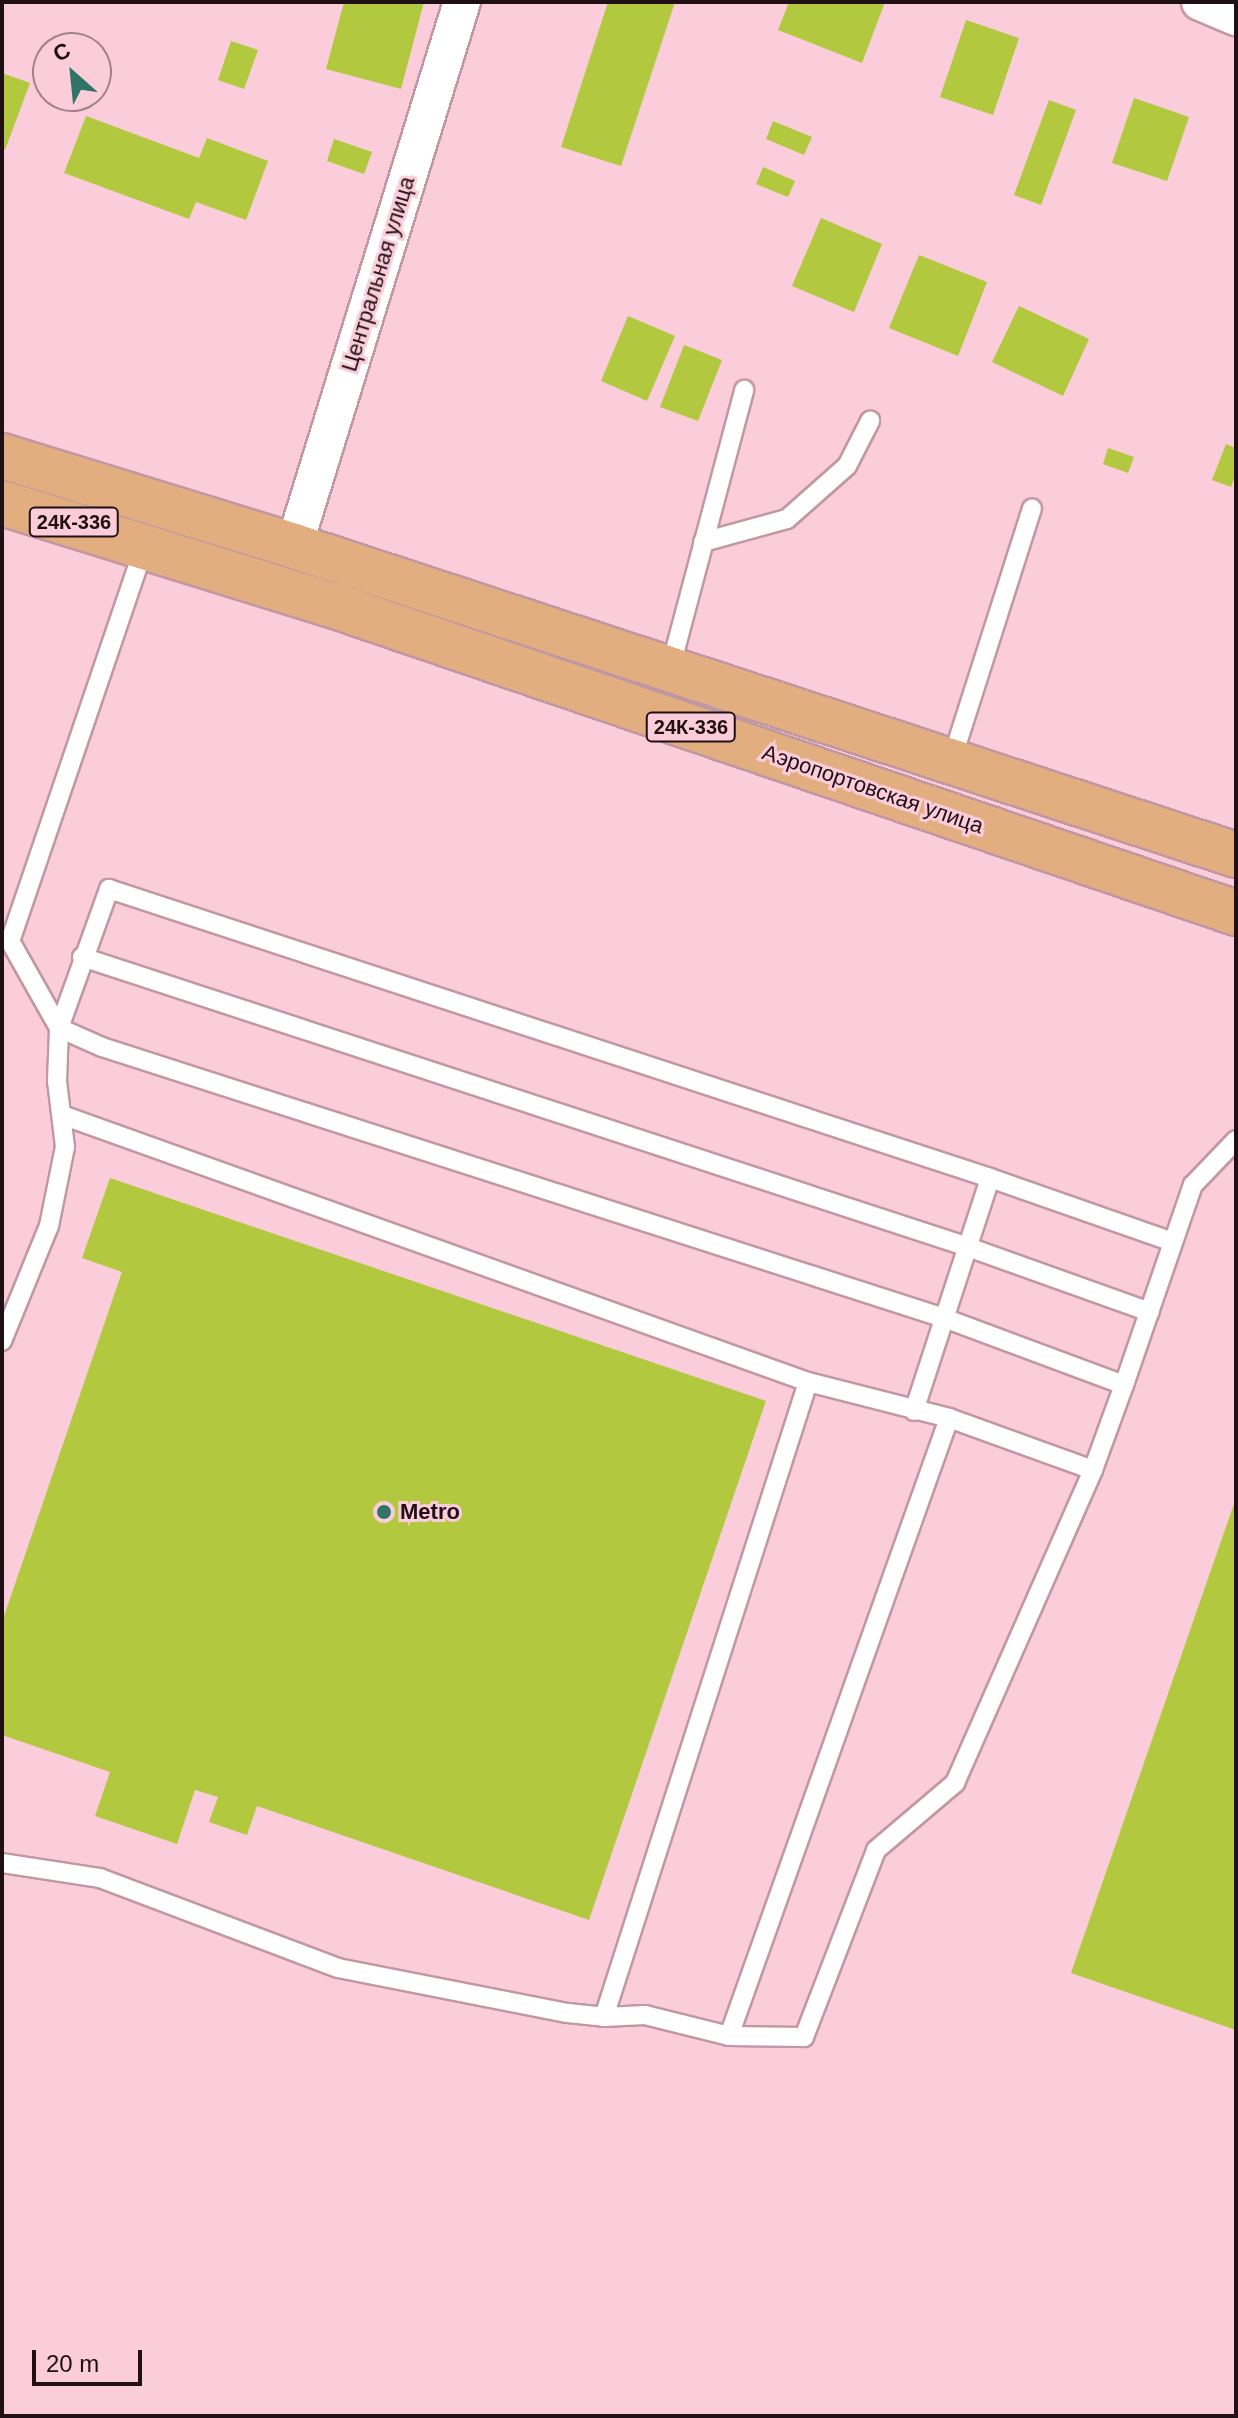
<!DOCTYPE html>
<meta charset="utf-8">
<style>
body{margin:0}
#map{position:relative;width:1238px;height:2418px;overflow:hidden;background:#fbcddb;font-family:Helvetica,sans-serif}
div>[style]{position:absolute}
[style*='--x']{left:calc(var(--x)*1px);top:calc(var(--y)*1px);width:calc(var(--w)*1px);rotate:calc(var(--a)*1deg)}
.building>*{inset:0;background:#b2c83f}
.roads{filter:drop-shadow(2px 0 #c297a4) drop-shadow(-2px 0 #c297a4) drop-shadow(0 2px #c297a4) drop-shadow(0 -2px #c297a4)}
.service>*{height:18px;margin:-9px;padding:0 9px;transform-origin:9px;border-radius:9px;background:#fff}
.minor>*{height:36px;margin:-18px;padding:0 18px;transform-origin:18px;border-radius:18px;background:#fff}
.primary>*{height:44px;margin:-22px;padding:0 22px;transform-origin:22px;border-radius:22px;background:#e2ae80}
.dots>*{width:22px;height:22px;translate:-50% -50%;box-sizing:border-box;border:4px solid #fbcddb;border-radius:50%}
span{translate:-50% -50%;white-space:nowrap;text-align:center;line-height:1.15;-webkit-text-stroke:6px #fbcddb;paint-order:stroke}
.shield-label span{padding:2px 6px;background:#fbcddb;border:2px solid;border-radius:6px;-webkit-text-stroke-width:0}
.shield-label{font-size:20px;color:#201016;font-weight:700}
.street-label{font-size:22px;color:#201016}
.poi-label{font-size:22px;color:#201016;font-weight:700}
.left{translate:0 -50%;text-align:left}
.frame{position:absolute;inset:0;border:4px solid #201016;pointer-events:none}
.north{position:absolute;left:32px;top:32px;width:80px;height:80px;box-sizing:border-box;background:#fbcddb;border:2px solid #a3818c;border-radius:50%;rotate:333deg;font-size:22px;font-weight:700;line-height:32px;text-align:center;color:#201016}
.north::after{content:'';display:block;margin:auto;width:28px;height:36px;background:#317467;clip-path:polygon(50% 0,100% 100%,50% 72%,0 100%)}
.scale{position:absolute;left:32px;top:2350px;width:110px;height:36px;box-sizing:border-box;border:4px solid #201016;border-top:0;padding-left:10px;font-size:24px;line-height:28px;white-space:nowrap;color:#201016;-webkit-text-stroke:6px #fbcddb;paint-order:stroke}
</style>
<div id="map">
<div class="building">
<div style="clip-path:polygon(344px 2px,424px 2px,401px 89px,326px 69px)"></div>
<div style="clip-path:polygon(608px 2px,675px 2px,621px 166px,561px 147px)"></div>
<div style="clip-path:polygon(789px 2px,885px 2px,862px 63px,778px 30px)"></div>
<div style="clip-path:polygon(966px 20px,1019px 38px,993px 115px,940px 97px)"></div>
<div style="clip-path:polygon(231px 41px,258px 50px,244px 89px,218px 80px)"></div>
<div style="clip-path:polygon(2px 73px,30px 83px,5px 150px,2px 148px)"></div>
<div style="clip-path:polygon(1134px 98px,1189px 117px,1167px 181px,1112px 163px)"></div>
<div style="clip-path:polygon(1049px 100px,1076px 110px,1041px 205px,1014px 195px)"></div>
<div style="clip-path:polygon(86px 116px,199px 158px,207px 138px,268px 161px,246px 220px,196px 202px,189px 219px,64px 173px)"></div>
<div style="clip-path:polygon(773px 121px,812px 137px,804px 155px,766px 139px)"></div>
<div style="clip-path:polygon(334px 139px,372px 152px,364px 174px,327px 161px)"></div>
<div style="clip-path:polygon(763px 167px,795px 181px,788px 197px,756px 184px)"></div>
<div style="clip-path:polygon(821px 218px,882px 244px,854px 312px,792px 286px)"></div>
<div style="clip-path:polygon(919px 255px,987px 282px,958px 356px,889px 328px)"></div>
<div style="clip-path:polygon(1019px 306px,1089px 339px,1063px 396px,992px 362px)"></div>
<div style="clip-path:polygon(628px 316px,675px 336px,647px 401px,601px 381px)"></div>
<div style="clip-path:polygon(684px 345px,722px 360px,698px 421px,660px 407px)"></div>
<div style="clip-path:polygon(1226px 444px,1236px 448px,1236px 473px,1231px 487px,1212px 480px)"></div>
<div style="clip-path:polygon(1108px 448px,1134px 457px,1128px 473px,1103px 464px)"></div>
<div style="clip-path:polygon(110px 1178px,766px 1401px,589px 1920px,257px 1806px,247px 1835px,209px 1822px,218px 1797px,195px 1790px,177px 1844px,95px 1816px,110px 1772px,2px 1735px,2px 1622px,122px 1272px,82px 1258px)"></div>
<div style="clip-path:polygon(1236px 1498px,1236px 2030px,1071px 1973px)"></div>
</div>
<div class="roads">
<div class="service">
<div style="--x:703;--y:542;--w:87;--a:-15.3"></div>
<div style="--x:787;--y:519;--w:80;--a:-41.5"></div>
<div style="--x:847;--y:466;--w:51;--a:-62.9"></div>
<div style="--x:145;--y:545;--w:418;--a:108.8"></div>
<div style="--x:10;--y:941;--w:100;--a:60.6"></div>
<div style="--x:59;--y:1028;--w:47;--a:23.8"></div>
<div style="--x:102;--y:1047;--w:885;--a:17.84"></div>
<div style="--x:944;--y:1318;--w:192;--a:20.4"></div>
<div style="--x:1124;--y:1385;--w:212;--a:-71"></div>
<div style="--x:1193;--y:1185;--w:62;--a:-46.3"></div>
<div style="--x:670;--y:669;--w:289;--a:-75.1"></div>
<div style="--x:952;--y:759;--w:263;--a:-72.3"></div>
<div style="--x:82;--y:957;--w:932;--a:18.12"></div>
<div style="--x:968;--y:1247;--w:193;--a:19.7"></div>
<div style="--x:62;--y:1115;--w:792;--a:19.69"></div>
<div style="--x:808;--y:1382;--w:146;--a:14.3"></div>
<div style="--x:949;--y:1418;--w:153;--a:19.9"></div>
<div style="--x:1093;--y:1470;--w:90;--a:-70"></div>
<div style="--x:2;--y:1341;--w:124;--a:-67.8"></div>
<div style="--x:49;--y:1226;--w:81;--a:-78.6"></div>
<div style="--x:65;--y:1147;--w:66;--a:-96.9"></div>
<div style="--x:57;--y:1081;--w:53;--a:-87.8"></div>
<div style="--x:59;--y:1028;--w:148;--a:-70.2"></div>
<div style="--x:109;--y:889;--w:927;--a:18.16"></div>
<div style="--x:990;--y:1178;--w:184;--a:19.3"></div>
<div style="--x:914;--y:1411;--w:245;--a:-71.9"></div>
<div style="--x:2;--y:1863;--w:99;--a:8.7"></div>
<div style="--x:100;--y:1878;--w:254;--a:20.7"></div>
<div style="--x:338;--y:1968;--w:234;--a:11.1"></div>
<div style="--x:568;--y:2013;--w:36;--a:6"></div>
<div style="--x:604;--y:2017;--w:41;--a:-2.8"></div>
<div style="--x:645;--y:2015;--w:87;--a:14"></div>
<div style="--x:729;--y:2036;--w:75;--a:0.8"></div>
<div style="--x:804;--y:2037;--w:200;--a:-68.9"></div>
<div style="--x:876;--y:1850;--w:104;--a:-40.3"></div>
<div style="--x:955;--y:1783;--w:342;--a:-66.2"></div>
<div style="--x:604;--y:2017;--w:667;--a:-72.19"></div>
<div style="--x:729;--y:2036;--w:656;--a:-70.4"></div>
</div>
<div class="minor">
<div style="--x:1200;--y:2;--w:39;--a:23"></div>
<div style="--x:294;--y:546;--w:569;--a:-72.84"></div>
</div>
<div class="primary">
<div style="--x:2;--y:456;--w:306;--a:17.1"></div>
<div style="--x:294;--y:546;--w:991;--a:18.16"></div>
<div style="--x:2;--y:503;--w:345;--a:17.2"></div>
<div style="--x:332;--y:605;--w:955;--a:18.81"></div>
</div>
</div>
<div class="dots">
<div style="left:384px;top:1512px;background:#317467"></div>
</div>
<div class="shield-label">
<span style="left:74px;top:522px">24К-336</span>
<span style="left:691px;top:727px">24К-336</span>
</div>
<div class="street-label">
<span style="left:378px;top:274px;rotate:-73deg">Центральная улица</span>
<span style="left:873px;top:789px;rotate:19deg">Аэропортовская улица</span>
</div>
<div class="poi-label">
<span class="left" style="left:400px;top:1512px">Metro</span>
</div>
<div class="frame"></div>
<div class="north">С</div>
<div class="scale">20 m</div>
</div>
